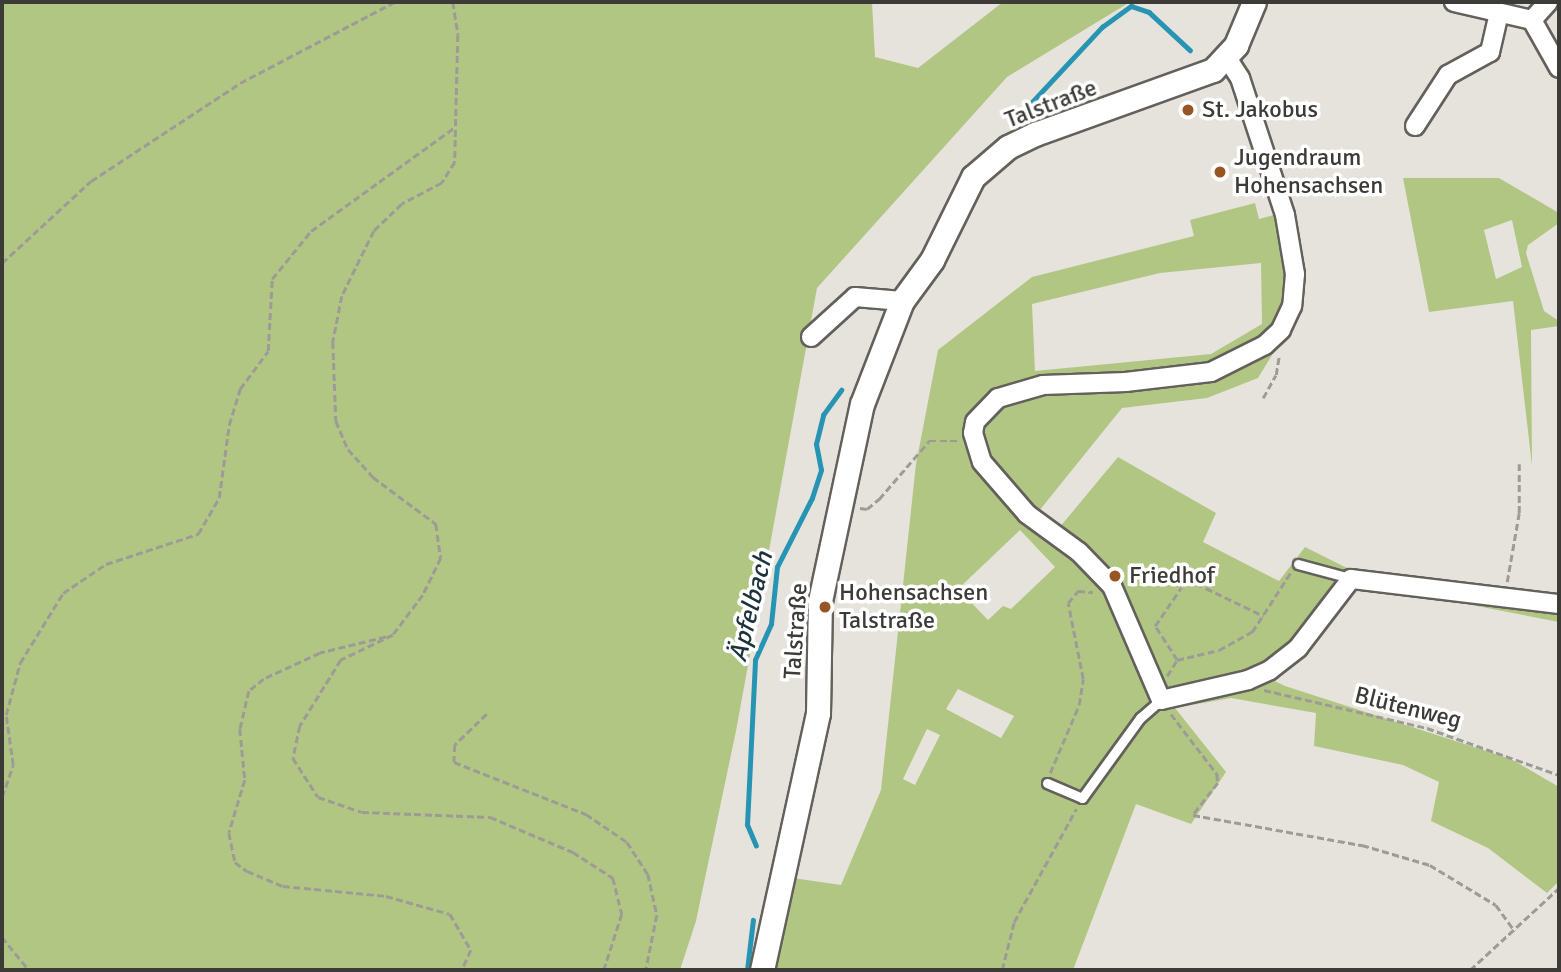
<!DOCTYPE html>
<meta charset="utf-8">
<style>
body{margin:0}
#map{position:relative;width:1561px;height:972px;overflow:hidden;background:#e6e3dc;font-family:Signika,sans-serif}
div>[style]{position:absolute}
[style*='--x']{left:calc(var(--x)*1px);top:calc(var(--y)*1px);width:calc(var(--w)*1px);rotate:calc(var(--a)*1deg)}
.green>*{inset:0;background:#b2c684}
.stream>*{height:4.5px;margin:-2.25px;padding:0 2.25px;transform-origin:2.25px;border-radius:2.25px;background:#2894b4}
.path>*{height:2.5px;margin-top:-1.25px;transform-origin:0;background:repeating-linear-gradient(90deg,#9d9b96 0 7px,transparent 0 10.5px)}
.roads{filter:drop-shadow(2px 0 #64615c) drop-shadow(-2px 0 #64615c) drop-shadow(0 2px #64615c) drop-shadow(0 -2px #64615c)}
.service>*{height:9px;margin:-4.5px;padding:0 4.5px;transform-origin:4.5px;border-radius:4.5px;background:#fff}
.minor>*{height:18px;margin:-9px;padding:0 9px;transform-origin:9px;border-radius:9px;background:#fff}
.tertiary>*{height:23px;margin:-11.5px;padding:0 11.5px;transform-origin:11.5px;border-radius:11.5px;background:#fff}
.dots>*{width:19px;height:19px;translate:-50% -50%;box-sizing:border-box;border:4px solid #fff;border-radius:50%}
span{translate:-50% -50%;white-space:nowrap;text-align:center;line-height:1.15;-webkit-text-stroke:7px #fff;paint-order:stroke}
.street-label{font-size:24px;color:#3c3b38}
.poi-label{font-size:24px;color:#3c3b38}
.left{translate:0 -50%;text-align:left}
.water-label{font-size:26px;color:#1c323a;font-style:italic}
.frame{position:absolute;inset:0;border:4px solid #3c3b38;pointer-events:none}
</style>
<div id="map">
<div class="green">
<div style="clip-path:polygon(2px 2px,872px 2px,875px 57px,918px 68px,1003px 2px,1130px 2px,1007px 77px,817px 288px,736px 731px,696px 921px,680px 970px,2px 970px)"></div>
<div style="clip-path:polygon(evenodd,1403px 178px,1499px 178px,1559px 213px,1559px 223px,1528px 245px,1526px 253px,1544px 311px,1559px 321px,1559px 326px,1531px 330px,1532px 466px,1513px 301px,1429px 312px,1403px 178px,1512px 220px,1522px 267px,1496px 279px,1484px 230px,1512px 220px)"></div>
<div style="clip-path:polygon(evenodd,1255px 203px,1259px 219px,1293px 210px,1302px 275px,1283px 337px,1258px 378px,1207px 398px,1122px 408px,1039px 511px,1059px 528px,1118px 457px,1216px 513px,1203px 542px,1279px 581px,1305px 547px,1349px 569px,1296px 644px,1252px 670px,1285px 686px,1511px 759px,1559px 787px,1559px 881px,1547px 893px,1488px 848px,1431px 821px,1439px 782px,1403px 765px,1314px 746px,1316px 713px,1231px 698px,1175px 708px,1226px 772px,1191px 824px,1136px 804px,1073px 970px,769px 970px,793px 878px,841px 885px,881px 790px,916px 464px,938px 350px,1032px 277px,1194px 236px,1190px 220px,1255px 203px,1261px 263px,1262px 324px,1211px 354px,1035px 371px,1032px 304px,1160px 273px,1261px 263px,1255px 203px,1020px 530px,1055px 567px,1011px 609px,1003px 606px,988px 620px,958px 589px,1020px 530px,1255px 203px,958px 689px,1014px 716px,1001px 738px,946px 709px,958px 689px,1255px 203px,927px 729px,940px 735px,915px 785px,903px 779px,927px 729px)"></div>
<div style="clip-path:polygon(1410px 588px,1538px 611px,1559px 611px,1559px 622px,1410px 593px)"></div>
</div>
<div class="stream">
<div style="--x:1018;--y:117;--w:123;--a:-47"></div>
<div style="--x:1102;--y:27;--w:36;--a:-36"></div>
<div style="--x:1131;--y:6;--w:19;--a:18"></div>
<div style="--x:1149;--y:12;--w:56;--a:42.8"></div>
<div style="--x:756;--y:846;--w:23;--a:-113"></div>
<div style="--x:747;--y:825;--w:165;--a:-87.2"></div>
<div style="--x:755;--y:660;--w:39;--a:-66"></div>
<div style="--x:771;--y:624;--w:57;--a:-84"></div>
<div style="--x:777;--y:567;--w:77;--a:-63.1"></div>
<div style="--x:812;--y:498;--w:29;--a:-72"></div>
<div style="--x:821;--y:470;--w:26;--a:-101"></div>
<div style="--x:816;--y:444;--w:30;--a:-76"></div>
<div style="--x:823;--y:415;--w:31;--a:-54"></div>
<div style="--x:747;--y:970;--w:50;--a:-83.2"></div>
</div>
<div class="path">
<div style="--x:453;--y:2;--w:33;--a:81"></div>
<div style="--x:458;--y:35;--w:127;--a:91.4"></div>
<div style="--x:455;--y:162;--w:25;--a:122"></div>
<div style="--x:442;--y:183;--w:45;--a:152.3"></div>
<div style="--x:402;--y:204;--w:39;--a:136"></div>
<div style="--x:374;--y:231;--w:72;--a:116.2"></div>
<div style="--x:342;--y:296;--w:47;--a:101.1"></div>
<div style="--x:333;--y:342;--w:79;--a:87.8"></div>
<div style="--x:336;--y:421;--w:30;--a:67"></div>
<div style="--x:348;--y:449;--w:38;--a:48"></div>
<div style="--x:373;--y:477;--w:79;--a:36.7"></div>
<div style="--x:436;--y:524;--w:34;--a:82"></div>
<div style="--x:441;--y:558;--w:41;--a:115.9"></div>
<div style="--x:423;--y:595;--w:50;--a:126.9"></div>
<div style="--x:393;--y:635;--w:58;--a:154.3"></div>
<div style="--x:341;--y:660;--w:78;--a:121.8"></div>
<div style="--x:300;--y:726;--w:33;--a:102"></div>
<div style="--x:293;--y:758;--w:46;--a:57.3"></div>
<div style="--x:318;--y:797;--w:46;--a:18.8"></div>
<div style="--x:362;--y:812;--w:128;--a:2.2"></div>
<div style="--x:490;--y:817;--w:90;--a:22.9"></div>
<div style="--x:573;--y:852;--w:48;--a:33"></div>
<div style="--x:613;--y:878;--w:37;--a:76"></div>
<div style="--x:622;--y:914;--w:59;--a:107.8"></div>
<div style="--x:2;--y:263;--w:121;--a:-42.7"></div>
<div style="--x:91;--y:181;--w:178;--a:-33.3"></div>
<div style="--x:240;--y:83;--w:174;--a:-27.7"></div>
<div style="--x:1263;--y:398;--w:26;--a:-61"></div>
<div style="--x:1276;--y:375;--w:18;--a:-81"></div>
<div style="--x:860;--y:508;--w:7;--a:8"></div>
<div style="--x:867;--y:509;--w:16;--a:-40"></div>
<div style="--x:879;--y:499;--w:77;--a:-49.2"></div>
<div style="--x:929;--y:441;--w:29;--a:0"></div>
<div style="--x:1507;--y:582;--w:70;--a:-80.1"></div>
<div style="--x:1519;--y:513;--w:49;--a:-90"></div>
<div style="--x:386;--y:637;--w:68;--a:166.4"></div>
<div style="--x:320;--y:653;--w:62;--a:155.1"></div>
<div style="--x:264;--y:679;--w:19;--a:141"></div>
<div style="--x:249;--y:691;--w:39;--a:103"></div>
<div style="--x:240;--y:729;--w:51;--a:84.4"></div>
<div style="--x:245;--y:780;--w:55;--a:106.8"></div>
<div style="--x:229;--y:833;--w:30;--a:78"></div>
<div style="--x:235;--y:862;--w:15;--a:37"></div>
<div style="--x:247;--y:871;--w:39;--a:23"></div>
<div style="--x:283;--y:886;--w:103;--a:5.5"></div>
<div style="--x:386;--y:896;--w:66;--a:15.7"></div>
<div style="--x:450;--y:914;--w:42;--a:59.7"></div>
<div style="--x:471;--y:950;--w:22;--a:114"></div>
<div style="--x:1177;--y:660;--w:40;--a:-122.9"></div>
<div style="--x:1155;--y:626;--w:57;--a:-55.8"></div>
<div style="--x:1187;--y:579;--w:85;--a:25.7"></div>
<div style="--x:1167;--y:676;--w:19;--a:-58"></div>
<div style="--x:1177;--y:660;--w:43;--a:-13.4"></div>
<div style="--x:1219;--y:650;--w:38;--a:-29"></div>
<div style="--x:1252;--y:632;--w:72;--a:-57"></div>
<div style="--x:1264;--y:690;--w:167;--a:13.1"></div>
<div style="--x:1427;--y:728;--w:140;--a:19.6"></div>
<div style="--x:487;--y:714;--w:45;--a:135.9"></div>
<div style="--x:455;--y:745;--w:17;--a:93"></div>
<div style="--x:454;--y:762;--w:142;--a:21.5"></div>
<div style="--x:586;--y:814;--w:50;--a:34.3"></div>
<div style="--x:627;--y:842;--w:38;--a:57"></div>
<div style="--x:648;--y:874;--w:42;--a:77.6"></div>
<div style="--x:657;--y:915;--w:56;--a:101.3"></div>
<div style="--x:1171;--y:714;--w:76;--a:52.5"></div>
<div style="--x:1217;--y:774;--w:9;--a:84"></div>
<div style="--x:1218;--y:783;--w:41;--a:128"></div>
<div style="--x:1193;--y:815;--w:172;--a:10.1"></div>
<div style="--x:1362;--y:845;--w:71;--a:16.4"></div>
<div style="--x:1430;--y:865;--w:77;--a:31.2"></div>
<div style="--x:1496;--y:905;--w:32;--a:54"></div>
<div style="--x:1050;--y:773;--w:74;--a:-66.9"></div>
<div style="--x:1079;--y:705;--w:26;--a:-81"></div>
<div style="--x:1083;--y:679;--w:77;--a:-101.2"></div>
<div style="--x:1068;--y:603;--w:16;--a:-50"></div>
<div style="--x:1078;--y:591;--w:15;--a:4"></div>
<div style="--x:2;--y:797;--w:34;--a:-71"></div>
<div style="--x:13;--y:765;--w:50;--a:-98"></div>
<div style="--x:6;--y:715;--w:54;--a:-74.9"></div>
<div style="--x:20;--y:663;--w:82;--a:-58.4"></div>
<div style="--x:63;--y:593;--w:52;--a:-34"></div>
<div style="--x:106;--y:564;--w:97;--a:-18.1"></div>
<div style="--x:198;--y:534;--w:42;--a:-59.7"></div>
<div style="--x:219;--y:498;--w:74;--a:-82.2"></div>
<div style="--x:229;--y:425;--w:38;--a:-73"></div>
<div style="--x:240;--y:389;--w:47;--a:-53.6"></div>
<div style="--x:268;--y:351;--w:72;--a:-86.8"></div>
<div style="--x:272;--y:279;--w:62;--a:-50.9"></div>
<div style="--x:311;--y:231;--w:178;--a:-35.8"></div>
<div style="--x:2;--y:937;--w:43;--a:50.7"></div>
<div style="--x:1002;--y:970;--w:49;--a:-76"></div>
<div style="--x:1014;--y:922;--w:129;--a:-61.2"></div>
<div style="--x:1470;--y:970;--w:121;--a:-42.7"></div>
</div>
<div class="roads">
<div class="service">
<div style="--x:1298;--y:564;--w:54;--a:15.1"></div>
<div style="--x:1047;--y:783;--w:38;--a:23"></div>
<div style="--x:1082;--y:798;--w:99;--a:-54.1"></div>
<div style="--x:1140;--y:718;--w:28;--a:-41"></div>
</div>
<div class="minor">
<div style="--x:1454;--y:2;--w:80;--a:13"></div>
<div style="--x:1532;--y:20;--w:55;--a:60.6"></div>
<div style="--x:1532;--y:20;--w:24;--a:-48"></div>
<div style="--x:1227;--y:58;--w:24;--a:57"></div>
<div style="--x:1240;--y:78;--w:144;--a:71.8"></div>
<div style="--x:1285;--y:215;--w:60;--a:80.4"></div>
<div style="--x:1295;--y:274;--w:32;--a:95"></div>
<div style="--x:1292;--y:306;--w:26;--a:115"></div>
<div style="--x:1281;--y:330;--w:22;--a:137"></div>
<div style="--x:1265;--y:345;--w:60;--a:153.4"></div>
<div style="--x:1211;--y:372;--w:86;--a:173.3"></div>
<div style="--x:1126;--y:382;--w:83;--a:177.9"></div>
<div style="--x:1043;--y:385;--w:47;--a:163.9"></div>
<div style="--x:998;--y:398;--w:33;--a:134"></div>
<div style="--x:975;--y:422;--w:11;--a:100"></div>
<div style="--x:973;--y:433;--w:30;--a:73"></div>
<div style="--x:982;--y:462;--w:69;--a:49.1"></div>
<div style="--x:1027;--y:514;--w:64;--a:36.2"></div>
<div style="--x:1079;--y:552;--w:47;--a:45.9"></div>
<div style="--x:1112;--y:586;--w:124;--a:66.7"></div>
<div style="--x:1161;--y:700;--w:89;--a:-12.9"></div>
<div style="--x:1248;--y:680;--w:24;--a:-24"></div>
<div style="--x:1270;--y:670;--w:36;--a:-38"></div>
<div style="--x:1298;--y:648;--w:87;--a:-52.5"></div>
<div style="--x:1351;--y:579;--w:209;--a:6.9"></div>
<div style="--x:1415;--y:126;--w:61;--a:-57.1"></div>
<div style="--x:1448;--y:75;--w:48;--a:-28.7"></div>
<div style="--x:1490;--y:52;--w:39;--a:-77"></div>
<div style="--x:811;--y:337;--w:59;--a:-42.3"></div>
<div style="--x:855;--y:297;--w:47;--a:4.9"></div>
</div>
<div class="tertiary">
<div style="--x:762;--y:970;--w:263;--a:-77.7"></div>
<div style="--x:818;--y:713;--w:112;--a:-89"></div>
<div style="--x:820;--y:601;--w:201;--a:-78"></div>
<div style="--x:862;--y:404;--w:110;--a:-68.8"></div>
<div style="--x:902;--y:301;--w:51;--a:-53.8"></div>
<div style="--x:932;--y:260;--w:93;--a:-63.7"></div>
<div style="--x:973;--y:177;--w:46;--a:-40.6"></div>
<div style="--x:1008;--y:147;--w:30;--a:-26"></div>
<div style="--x:1035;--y:134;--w:189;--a:-19.8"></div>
<div style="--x:1213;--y:70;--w:34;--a:-47"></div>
<div style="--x:1236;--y:45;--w:47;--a:-67.3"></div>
</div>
</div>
<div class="dots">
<div style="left:1188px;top:110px;background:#985524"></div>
<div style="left:1220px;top:172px;background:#985524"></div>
<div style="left:1115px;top:576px;background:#985524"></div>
<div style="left:825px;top:607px;background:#985524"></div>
</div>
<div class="street-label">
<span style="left:1051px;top:104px;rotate:-21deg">Talstraße</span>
<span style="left:796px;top:631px;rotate:-86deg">Talstraße</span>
<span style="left:1408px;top:708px;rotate:14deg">Blütenweg</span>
</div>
<div class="poi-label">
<span class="left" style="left:1202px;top:110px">St. Jakobus</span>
<span class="left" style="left:1234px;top:172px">Jugendraum<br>Hohensachsen</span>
<span class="left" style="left:1129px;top:576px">Friedhof</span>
<span class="left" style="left:839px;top:607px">Hohensachsen<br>Talstraße</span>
</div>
<div class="water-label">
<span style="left:752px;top:607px;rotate:-76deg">Äpfelbach</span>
</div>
<div class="frame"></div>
</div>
